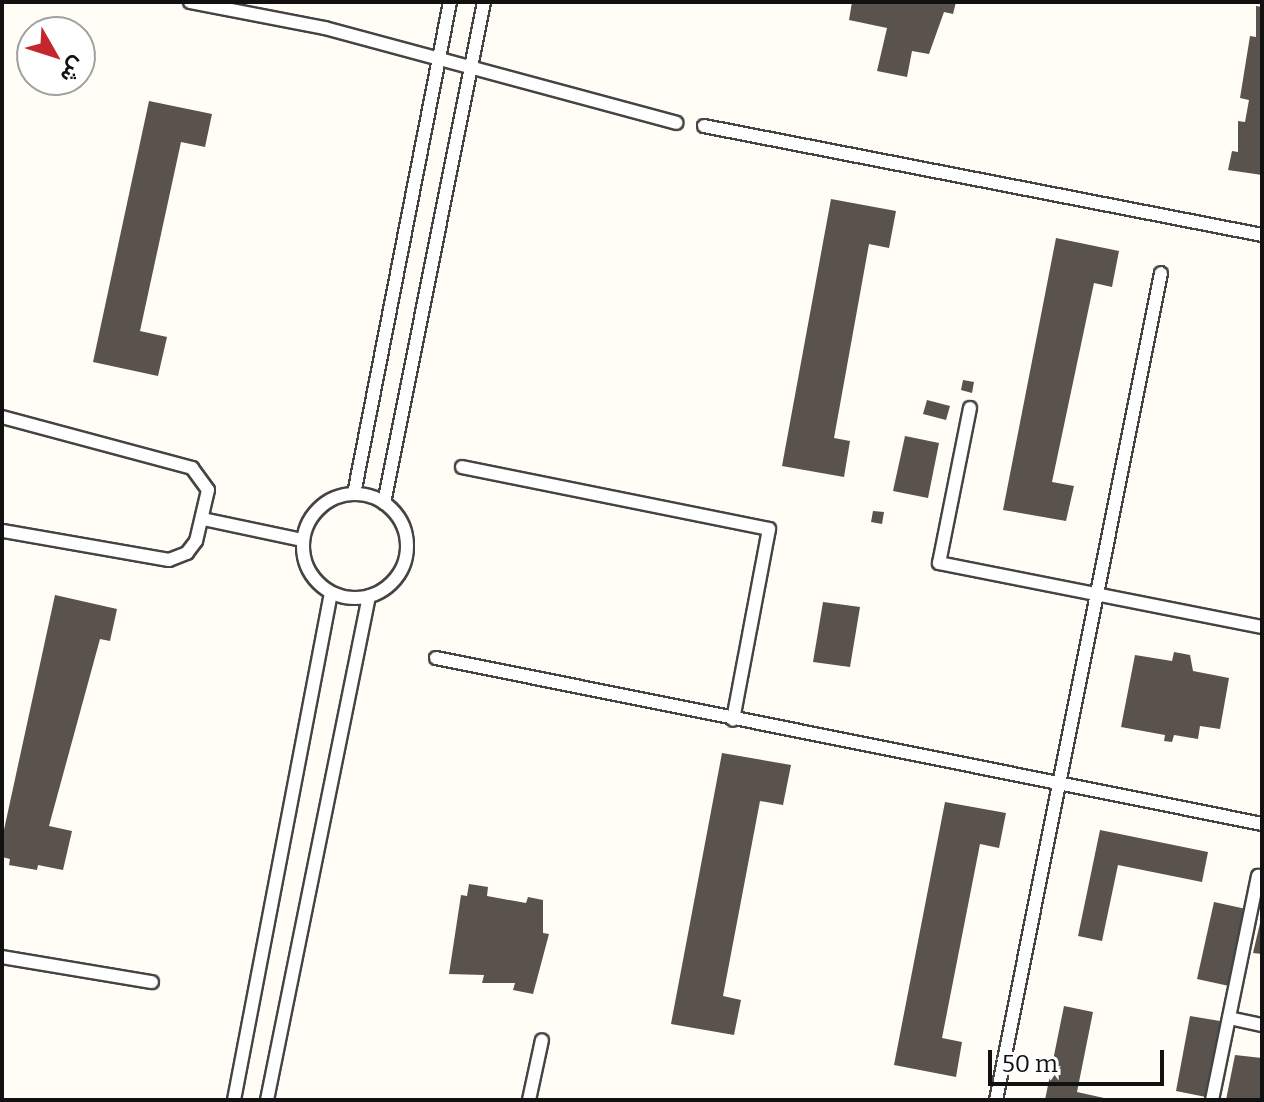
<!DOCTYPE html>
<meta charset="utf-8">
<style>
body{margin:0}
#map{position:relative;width:1264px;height:1102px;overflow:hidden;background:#fffdf5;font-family:Bitter,Vazirmatn,serif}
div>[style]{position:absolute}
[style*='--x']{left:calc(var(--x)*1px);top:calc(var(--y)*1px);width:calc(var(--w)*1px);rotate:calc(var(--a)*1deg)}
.building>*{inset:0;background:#5a524d}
.roads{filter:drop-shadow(2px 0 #444) drop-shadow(-2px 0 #444) drop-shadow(0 2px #444) drop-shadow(0 -2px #444)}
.service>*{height:12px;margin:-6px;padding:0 6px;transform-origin:6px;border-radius:6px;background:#fff}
.service>.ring{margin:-6px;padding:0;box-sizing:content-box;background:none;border:12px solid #fff;border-radius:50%}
span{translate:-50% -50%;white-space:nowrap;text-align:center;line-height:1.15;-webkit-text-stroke:8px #fff;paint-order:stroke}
.frame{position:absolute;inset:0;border:4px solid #111;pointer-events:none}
.north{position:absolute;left:16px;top:16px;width:80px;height:80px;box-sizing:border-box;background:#fff;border:2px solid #a0a0a0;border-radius:50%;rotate:129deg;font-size:22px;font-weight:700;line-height:32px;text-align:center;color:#111}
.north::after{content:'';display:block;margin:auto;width:28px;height:36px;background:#c4262e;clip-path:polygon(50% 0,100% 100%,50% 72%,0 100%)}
.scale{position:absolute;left:988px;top:1050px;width:176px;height:36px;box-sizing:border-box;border:4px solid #111;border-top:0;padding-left:10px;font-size:24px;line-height:28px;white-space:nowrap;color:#111;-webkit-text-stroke:6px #fff;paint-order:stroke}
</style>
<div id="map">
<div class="building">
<div style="clip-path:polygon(852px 2px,956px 2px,953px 14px,944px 12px,929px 54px,912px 51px,907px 77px,877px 71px,887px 28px,849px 20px)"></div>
<div style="clip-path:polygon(1256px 6px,1262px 7px,1262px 175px,1228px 170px,1232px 151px,1238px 152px,1238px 121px,1245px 122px,1249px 100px,1240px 98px,1250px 36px,1256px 37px)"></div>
<div style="clip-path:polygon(149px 101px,212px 114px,205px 147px,181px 142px,140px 331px,167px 337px,158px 376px,93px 362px)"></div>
<div style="clip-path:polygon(831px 199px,896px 211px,889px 248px,869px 244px,834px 438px,850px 441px,844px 477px,782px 466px)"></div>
<div style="clip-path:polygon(1056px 238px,1119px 251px,1112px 287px,1094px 283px,1052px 482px,1074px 486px,1066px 521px,1003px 510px)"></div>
<div style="clip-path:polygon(963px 380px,974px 382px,972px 393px,961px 390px)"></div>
<div style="clip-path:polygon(927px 400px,950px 406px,946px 420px,923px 414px)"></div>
<div style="clip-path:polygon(905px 436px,939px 443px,928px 498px,893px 491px)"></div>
<div style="clip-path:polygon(873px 511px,884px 512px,882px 524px,871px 522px)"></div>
<div style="clip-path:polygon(55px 595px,117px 609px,110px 641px,100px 639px,49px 826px,72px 831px,63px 870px,38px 865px,37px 870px,9px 865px,10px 859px,2px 857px,2px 839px)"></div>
<div style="clip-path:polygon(823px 602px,860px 607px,850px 667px,813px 662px)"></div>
<div style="clip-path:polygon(1174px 652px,1190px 655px,1193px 671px,1229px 678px,1220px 729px,1200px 726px,1198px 739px,1174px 735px,1172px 742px,1164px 741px,1165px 735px,1121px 727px,1135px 655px,1172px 661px)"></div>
<div style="clip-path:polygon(722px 753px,791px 765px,783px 805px,760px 801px,723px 996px,741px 1000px,734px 1035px,671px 1024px)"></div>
<div style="clip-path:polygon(945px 802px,1006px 813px,999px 848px,980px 844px,942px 1038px,962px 1042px,956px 1077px,894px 1065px)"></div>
<div style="clip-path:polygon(1100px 830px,1208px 852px,1202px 882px,1118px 865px,1102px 941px,1078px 936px)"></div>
<div style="clip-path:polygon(469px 884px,488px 887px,487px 896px,526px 903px,528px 897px,543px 900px,543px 933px,549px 934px,533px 994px,513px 990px,515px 983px,482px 983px,484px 975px,449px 974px,461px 895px,467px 896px)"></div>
<div style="clip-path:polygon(1214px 902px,1246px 909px,1229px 986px,1197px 979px)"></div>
<div style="clip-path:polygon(1261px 919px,1262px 920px,1262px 954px,1253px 953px)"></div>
<div style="clip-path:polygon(1064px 1006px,1093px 1012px,1077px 1092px,1113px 1100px,1045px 1100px)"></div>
<div style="clip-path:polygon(1190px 1016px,1220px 1021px,1206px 1097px,1176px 1091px)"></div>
<div style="clip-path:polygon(1235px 1055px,1262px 1058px,1262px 1100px,1226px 1100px)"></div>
</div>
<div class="roads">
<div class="service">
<div style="--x:190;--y:2;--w:137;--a:10.9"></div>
<div style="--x:325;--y:28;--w:364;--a:15.1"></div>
<div style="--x:704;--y:126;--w:569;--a:11.05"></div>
<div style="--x:970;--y:408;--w:158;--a:101.3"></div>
<div style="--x:939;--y:563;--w:329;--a:11.2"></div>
<div style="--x:2;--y:417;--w:197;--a:15"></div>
<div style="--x:192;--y:468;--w:27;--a:54"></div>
<div style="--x:208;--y:490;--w:52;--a:103.2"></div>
<div style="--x:196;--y:541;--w:15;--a:127"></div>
<div style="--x:187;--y:553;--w:19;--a:159"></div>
<div style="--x:169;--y:560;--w:169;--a:-170.1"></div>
<div style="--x:462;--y:467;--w:313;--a:11.4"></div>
<div style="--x:769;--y:529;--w:194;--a:100.7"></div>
<div style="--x:354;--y:494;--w:501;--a:-78.96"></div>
<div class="ring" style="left:303px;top:494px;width:92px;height:92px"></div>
<div style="--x:384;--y:503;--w:511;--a:-78.71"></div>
<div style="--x:203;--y:519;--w:102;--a:11.9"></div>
<div style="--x:436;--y:658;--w:843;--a:11.36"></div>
<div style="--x:2;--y:957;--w:152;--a:9.5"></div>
<div style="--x:1229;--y:1018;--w:34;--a:12"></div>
<div style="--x:234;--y:1100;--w:516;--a:-79.17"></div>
<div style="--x:267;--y:1100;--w:514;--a:-78.56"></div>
<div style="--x:529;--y:1100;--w:61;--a:-77.8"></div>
<div style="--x:996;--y:1100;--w:843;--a:-78.72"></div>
<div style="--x:1212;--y:1100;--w:229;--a:-78.4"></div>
</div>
</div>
<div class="frame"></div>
<div class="north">ش</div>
<div class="scale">50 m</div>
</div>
